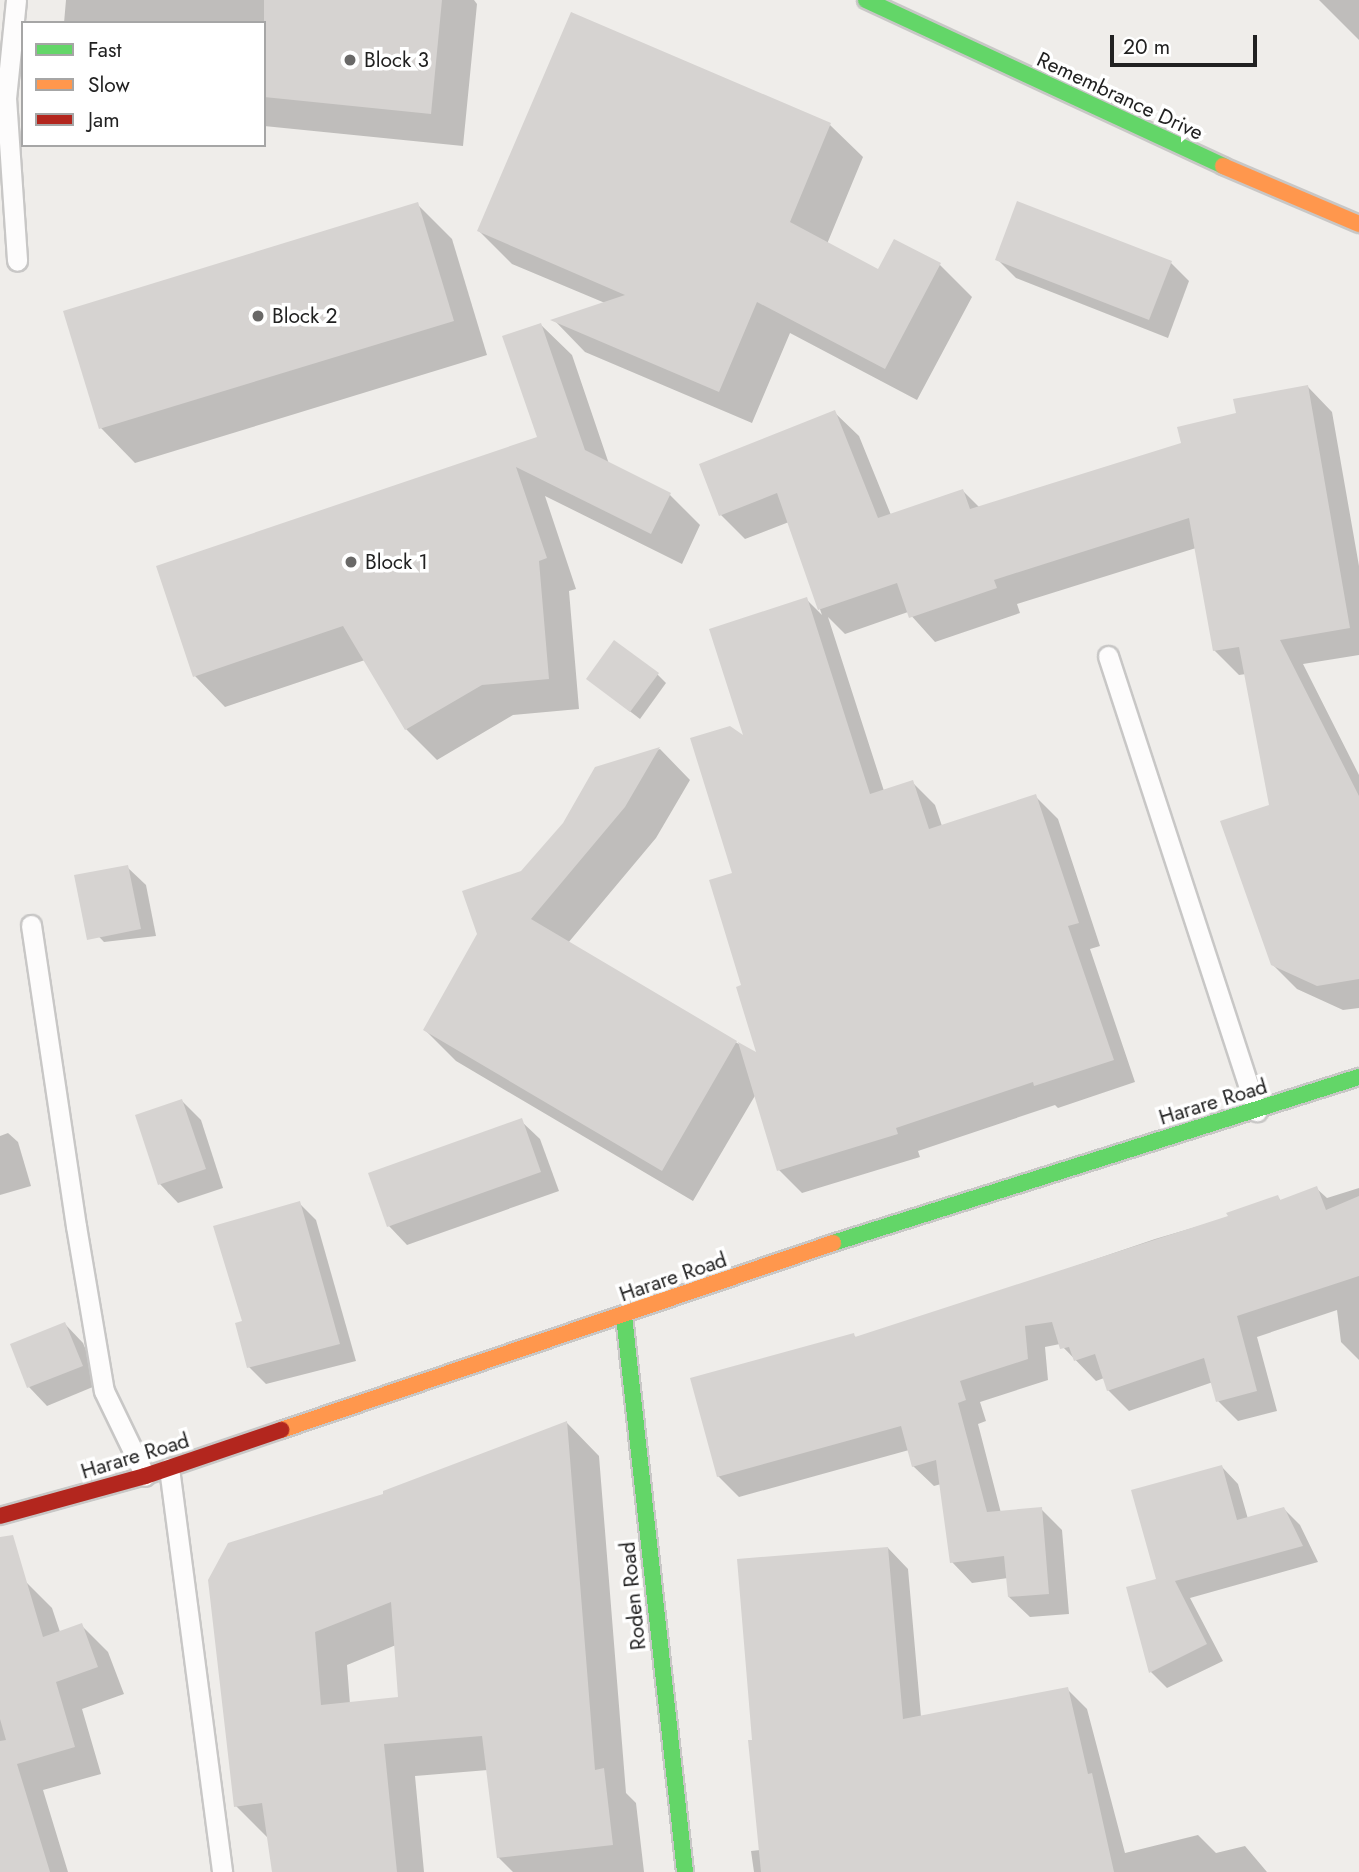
<!DOCTYPE html>
<style>
body{margin:0}
#map{position:relative;width:1359px;height:1872px;overflow:hidden;background:#efedea;font-family:Jost,sans-serif}
div>[style]{position:absolute}
[style*='--x']{left:calc(var(--x)*1px);top:calc(var(--y)*1px);width:calc(var(--w)*1px);rotate:calc(var(--a)*1deg)}
.shadow>*{inset:0;background:#0003}
.building>*{inset:0;background:#d6d3d1}
.roads{filter:drop-shadow(2px 0 #c8c7c6) drop-shadow(-2px 0 #c8c7c6) drop-shadow(0 2px #c8c7c6) drop-shadow(0 -2px #c8c7c6)}
.lane>*{height:19px;margin:-9.5px;padding:0 9.5px;transform-origin:9.5px;border-radius:9.5px;background:#fdfcfc}
.fast>*{height:16px;margin:-8px;padding:0 8px;transform-origin:8px;border-radius:8px;background:#63d668}
.slow>*{height:16px;margin:-8px;padding:0 8px;transform-origin:8px;border-radius:8px;background:#ff974d}
.jam>*{height:16px;margin:-8px;padding:0 8px;transform-origin:8px;border-radius:8px;background:#b3261e}
.dots>*{width:19px;height:19px;translate:-50% -50%;box-sizing:border-box;border:4px solid #fff;border-radius:50%}
span{translate:-50% -50%;white-space:nowrap;text-align:center;line-height:1.15;-webkit-text-stroke:7px #fff;paint-order:stroke}
.poi-label{font-size:21px;color:#212121}
.left{translate:0 -50%;text-align:left}
.street-label{font-size:21px;color:#212121}
.legend{position:absolute;left:21px;top:21px;width:245px;height:126px;box-sizing:border-box;background:#fff;border:2px solid #a6a6a6;margin:0;padding:9px 12px;list-style:none;font-size:21px;color:#212121}
.legend li{display:flex;align-items:center;gap:14px;height:35px}
.legend b{width:35px;border:2px solid #a6a6a6}
.scale{position:absolute;left:1110px;top:35px;width:147px;height:32px;box-sizing:border-box;border:4px solid #212121;border-top:0;padding-left:9px;font-size:21px;line-height:24px;white-space:nowrap;color:#212121;-webkit-text-stroke:5px #fff;paint-order:stroke}
</style>
<div id="map">
<div class="shadow">
<div style="clip-path:polygon(66px 0,474px 0,477px 4px,463px 146px,264px 126px,264px 23px,64px 23px)"></div>
<div style="clip-path:polygon(1319px 0,1359px 0,1359px 40px)"></div>
<div style="clip-path:polygon(572px 14px,830px 125px,863px 157px,827px 244px,879px 272px,940px 265px,972px 297px,917px 400px,790px 333px,752px 423px,585px 352px,554px 320px,605px 303px,512px 264px,479px 231px)"></div>
<div style="clip-path:polygon(417px 204px,452px 239px,487px 355px,135px 463px,101px 428px)"></div>
<div style="clip-path:polygon(997px 259px,1171px 263px,1189px 281px,1168px 338px,1016px 278px)"></div>
<div style="clip-path:polygon(541px 325px,572px 355px,609px 464px,670px 495px,700px 525px,682px 564px,545px 496px,576px 589px,569px 591px,579px 709px,513px 715px,437px 760px,406px 729px,365px 660px,225px 707px,195px 676px,539px 438px)"></div>
<div style="clip-path:polygon(1308px 387px,1332px 412px,1359px 566px,1359px 655px,1303px 664px,1359px 775px,1359px 1008px,1343px 1010px,1297px 989px,1272px 964px,1271px 806px,1246px 674px,1239px 675px,1214px 650px,1196px 548px,1017px 604px,1020px 613px,935px 642px,908px 612px,845px 634px,828px 617px,884px 791px,912px 782px,935px 805px,942px 826px,1035px 796px,1058px 819px,1100px 946px,1090px 949px,1135px 1082px,1058px 1108px,1055px 1105px,918px 1151px,920px 1157px,802px 1193px,779px 1170px,756px 1094px,693px 1201px,456px 1061px,425px 1030px,522px 873px,564px 824px,596px 769px,660px 749px,690px 780px,656px 838px,568px 943px,759px 1056px,743px 986px,734px 874px,746px 740px,806px 599px,822px 615px,789px 522px,745px 539px,721px 515px,834px 412px,859px 436px,891px 515px,963px 491px,980px 508px,1183px 444px,1238px 414px)"></div>
<div style="clip-path:polygon(657px 674px,666px 683px,640px 719px,588px 679px)"></div>
<div style="clip-path:polygon(127px 867px,146px 885px,156px 936px,104px 942px,86px 923px)"></div>
<div style="clip-path:polygon(182px 1101px,201px 1120px,223px 1188px,178px 1203px,160px 1184px)"></div>
<div style="clip-path:polygon(521px 1121px,540px 1139px,559px 1191px,407px 1245px,389px 1226px)"></div>
<div style="clip-path:polygon(8px 1133px,18px 1142px,31px 1186px,0 1195px,0 1136px)"></div>
<div style="clip-path:polygon(1316px 1188px,1327px 1198px,1359px 1188px,1359px 1360px,1341px 1342px,1337px 1310px,1257px 1337px,1277px 1411px,1238px 1421px,1218px 1401px,1213px 1382px,1129px 1411px,1108px 1390px,1104px 1378px,1096px 1381px,1060px 1344px,1045px 1347px,1048px 1380px,980px 1402px,986px 1421px,978px 1424px,1001px 1513px,1041px 1509px,1062px 1530px,1069px 1614px,1030px 1617px,1009px 1597px,1008px 1578px,972px 1583px,952px 1562px,941px 1484px,934px 1486px,913px 1466px,909px 1450px,739px 1497px,718px 1476px,853px 1335px,857px 1338px,926px 1317px,1155px 1239px,1230px 1217px,1278px 1197px,1281px 1201px)"></div>
<div style="clip-path:polygon(299px 1203px,316px 1220px,356px 1361px,266px 1384px,249px 1367px)"></div>
<div style="clip-path:polygon(65px 1324px,83px 1343px,100px 1384px,47px 1406px,29px 1387px)"></div>
<div style="clip-path:polygon(evenodd,567px 1423px,599px 1456px,626px 1793px,636px 1803px,644px 1872px,513px 1872px,498px 1857px,488px 1770px,415px 1776px,424px 1872px,273px 1872px,269px 1839px,236px 1806px,210px 1581px,385px 1495px,567px 1423px,396px 1645px,400px 1698px,350px 1704px,347px 1665px,396px 1645px)"></div>
<div style="clip-path:polygon(1222px 1467px,1238px 1484px,1248px 1519px,1284px 1509px,1300px 1525px,1318px 1562px,1190px 1598px,1223px 1661px,1167px 1688px,1151px 1672px,1158px 1580px)"></div>
<div style="clip-path:polygon(888px 1548px,908px 1569px,921px 1717px,1067px 1689px,1087px 1709px,1125px 1853px,1198px 1835px,1216px 1853px,1245px 1846px,1267px 1872px,754px 1872px,751px 1851px,760px 1850px,754px 1741px)"></div>
<div style="clip-path:polygon(25px 1581px,52px 1608px,60px 1632px,81px 1625px,108px 1652px,124px 1694px,82px 1709px,101px 1774px,43px 1790px,68px 1872px,0 1872px,0 1588px)"></div>
</div>
<div class="building">
<div style="clip-path:polygon(264px 0,442px 0,431px 114px,264px 97px)"></div>
<div style="clip-path:polygon(571px 12px,831px 123px,790px 222px,878px 269px,894px 239px,941px 263px,885px 369px,757px 302px,719px 392px,550px 320px,625px 295px,477px 231px)"></div>
<div style="clip-path:polygon(1017px 201px,1172px 261px,1149px 320px,995px 260px)"></div>
<div style="clip-path:polygon(418px 202px,454px 321px,99px 429px,63px 311px)"></div>
<div style="clip-path:polygon(541px 323px,585px 450px,671px 493px,651px 534px,516px 467px,547px 558px,539px 561px,549px 679px,482px 685px,405px 730px,343px 626px,193px 677px,156px 566px,537px 437px,502px 336px)"></div>
<div style="clip-path:polygon(1308px 385px,1350px 628px,1280px 640px,1359px 796px,1359px 979px,1317px 986px,1271px 965px,1220px 821px,1269px 805px,1239px 647px,1213px 651px,1189px 518px,994px 580px,997px 588px,909px 618px,897px 583px,818px 610px,777px 493px,719px 516px,699px 464px,835px 410px,878px 518px,963px 489px,970px 509px,1181px 443px,1177px 427px,1236px 413px,1233px 399px)"></div>
<div style="clip-path:polygon(807px 597px,870px 794px,913px 780px,929px 829px,1036px 794px,1079px 923px,1068px 926px,1114px 1060px,1034px 1086px,1033px 1082px,896px 1128px,898px 1134px,777px 1171px,738px 1042px,756px 1052px,736px 987px,741px 985px,709px 880px,732px 873px,690px 738px,730px 726px,743px 735px,709px 629px)"></div>
<div style="clip-path:polygon(614px 640px,659px 673px,630px 712px,586px 679px)"></div>
<div style="clip-path:polygon(660px 747px,625px 807px,531px 919px,737px 1041px,662px 1171px,423px 1030px,477px 934px,462px 891px,521px 871px,563px 823px,595px 767px)"></div>
<div style="clip-path:polygon(128px 865px,141px 929px,87px 940px,74px 875px)"></div>
<div style="clip-path:polygon(182px 1099px,206px 1169px,158px 1185px,135px 1115px)"></div>
<div style="clip-path:polygon(522px 1118px,541px 1172px,387px 1227px,368px 1173px)"></div>
<div style="clip-path:polygon(1317px 1186px,1326px 1210px,1359px 1196px,1359px 1276px,1237px 1316px,1257px 1391px,1216px 1402px,1204px 1358px,1107px 1391px,1095px 1354px,1074px 1361px,1069px 1347px,1060px 1349px,1052px 1322px,1025px 1326px,1028px 1359px,960px 1381px,966px 1400px,958px 1403px,987px 1512px,1042px 1507px,1049px 1594px,1008px 1597px,1004px 1556px,950px 1563px,936px 1460px,912px 1467px,901px 1426px,717px 1477px,690px 1378px,854px 1333px,855px 1337px,1228px 1216px,1226px 1213px,1278px 1195px,1280px 1200px)"></div>
<div style="clip-path:polygon(300px 1201px,340px 1344px,247px 1368px,235px 1323px,242px 1321px,213px 1226px)"></div>
<div style="clip-path:polygon(65px 1322px,83px 1366px,27px 1388px,10px 1344px)"></div>
<div style="clip-path:polygon(evenodd,567px 1421px,595px 1770px,604px 1768px,613px 1845px,497px 1858px,482px 1736px,384px 1744px,397px 1872px,272px 1872px,262px 1803px,234px 1807px,208px 1580px,228px 1543px,383px 1494px,383px 1491px,567px 1421px,391px 1602px,398px 1697px,321px 1705px,315px 1632px,391px 1602px)"></div>
<div style="clip-path:polygon(1222px 1465px,1237px 1520px,1284px 1507px,1303px 1546px,1175px 1581px,1207px 1644px,1149px 1673px,1126px 1587px,1156px 1579px,1131px 1490px)"></div>
<div style="clip-path:polygon(13px 1535px,43px 1637px,82px 1623px,98px 1667px,56px 1682px,75px 1747px,17px 1764px,50px 1872px,0 1872px,0 1741px,6px 1740px,0 1719px,0 1537px)"></div>
<div style="clip-path:polygon(888px 1547px,903px 1719px,1068px 1687px,1088px 1774px,1092px 1773px,1114px 1872px,761px 1872px,748px 1740px,752px 1740px,737px 1559px)"></div>
</div>
<div class="roads">
<div class="lane">
<div style="--x:16;--y:0;--w:99;--a:95.8"></div>
<div style="--x:6;--y:98;--w:163;--a:86.1"></div>
<div style="--x:1108;--y:656;--w:479;--a:71.9"></div>
<div style="--x:31;--y:925;--w:304;--a:81.5"></div>
<div style="--x:76;--y:1226;--w:167;--a:80.4"></div>
<div style="--x:104;--y:1391;--w:94;--a:64.2"></div>
<div style="--x:169;--y:1468;--w:407;--a:82.5"></div>
</div>
<div class="fast">
<div style="--x:866;--y:0;--w:394;--a:24.9"></div>
<div style="--x:833;--y:1243;--w:552;--a:-17.52"></div>
<div style="--x:624;--y:1316;--w:559;--a:83.74"></div>
</div>
<div class="slow">
<div style="--x:1223;--y:166;--w:148;--a:23.1"></div>
<div style="--x:281;--y:1430;--w:583;--a:-18.71"></div>
</div>
<div class="jam">
<div style="--x:0;--y:1516;--w:150;--a:-15.4"></div>
<div style="--x:145;--y:1476;--w:144;--a:-18.7"></div>
</div>
</div>
<div class="dots">
<div style="left:350px;top:60px;background:#696867"></div>
<div style="left:258px;top:316px;background:#696867"></div>
<div style="left:351px;top:562px;background:#696867"></div>
</div>
<div class="poi-label">
<span class="left" style="left:364px;top:60px">Block 3</span>
<span class="left" style="left:272px;top:316px">Block 2</span>
<span class="left" style="left:365px;top:562px">Block 1</span>
</div>
<div class="street-label">
<span style="left:1120px;top:96px;rotate:25deg">Remembrance Drive</span>
<span style="left:1213px;top:1102px;rotate:-17deg">Harare Road</span>
<span style="left:673px;top:1277px;rotate:-19deg">Harare Road</span>
<span style="left:135px;top:1456px;rotate:-17deg">Harare Road</span>
<span style="left:633px;top:1596px;rotate:-96deg">Roden Road</span>
</div>
<ul class="legend">
<li><b style="height:9px;background:#63d668"></b>Fast</li>
<li><b style="height:9px;background:#ff974d"></b>Slow</li>
<li><b style="height:9px;background:#b3261e"></b>Jam</li>
</ul>
<div class="scale">20 m</div>
</div>
